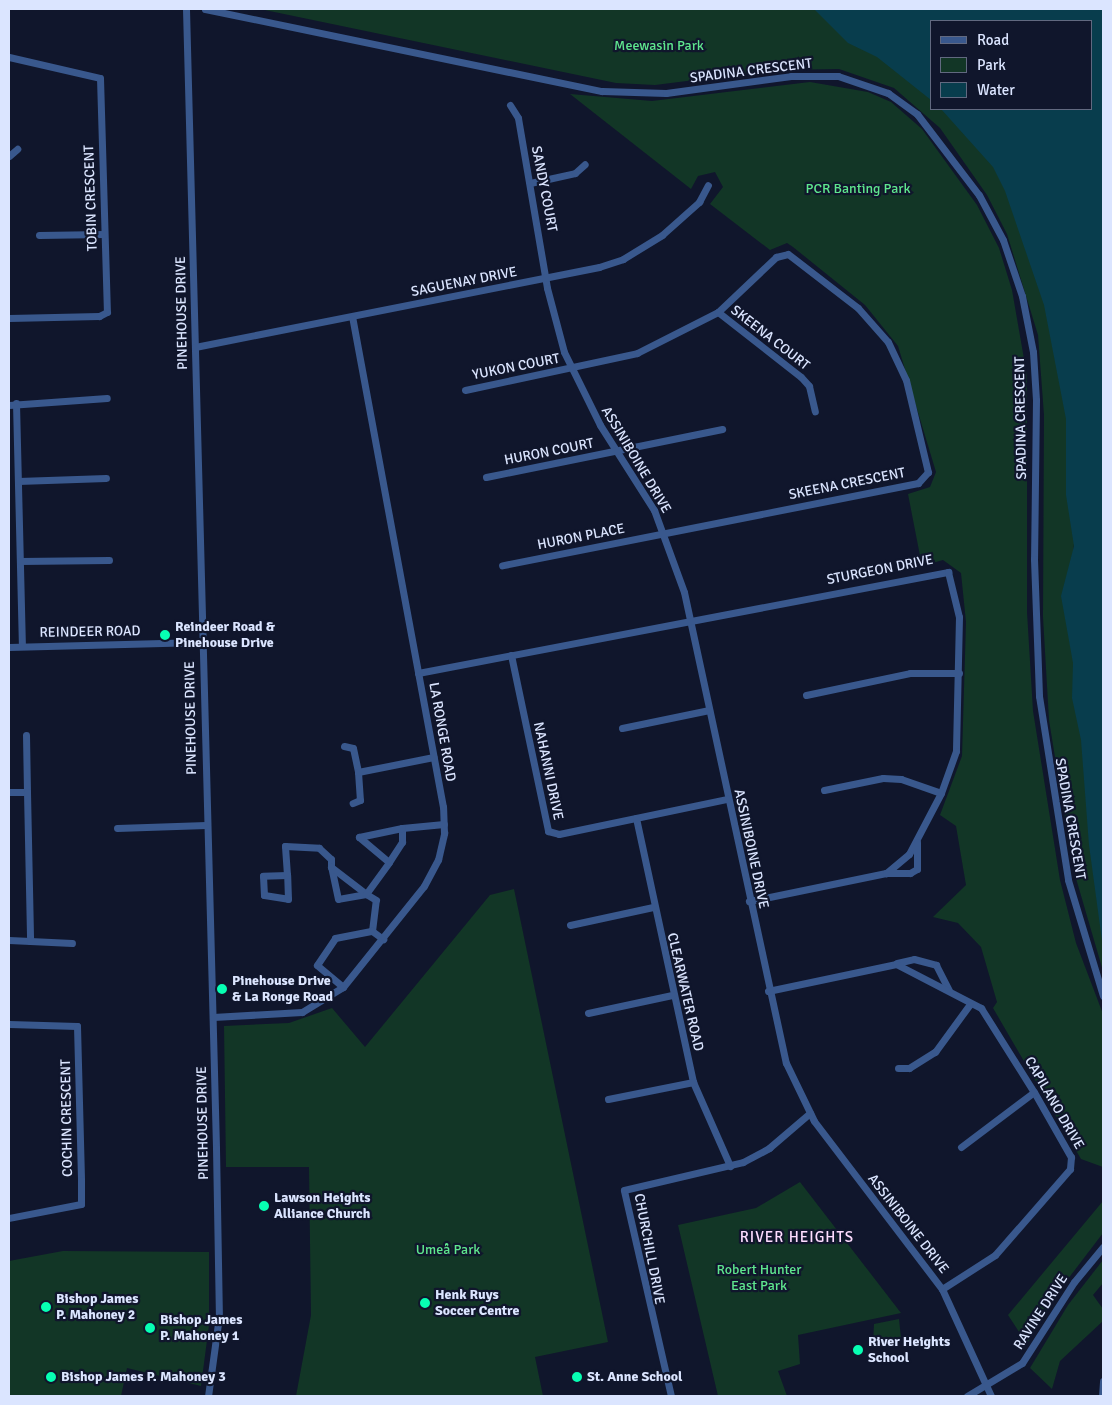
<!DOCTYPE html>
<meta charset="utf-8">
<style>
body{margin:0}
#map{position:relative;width:1112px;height:1405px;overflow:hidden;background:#10162c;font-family:Signika,sans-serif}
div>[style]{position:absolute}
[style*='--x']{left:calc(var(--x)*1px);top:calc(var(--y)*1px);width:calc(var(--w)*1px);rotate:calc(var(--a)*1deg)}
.green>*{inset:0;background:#123626}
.water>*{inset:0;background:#083d4d}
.minor>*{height:7px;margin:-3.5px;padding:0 3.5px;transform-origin:3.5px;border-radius:3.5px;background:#39588d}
.dots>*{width:14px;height:14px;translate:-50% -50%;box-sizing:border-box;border:2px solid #10162c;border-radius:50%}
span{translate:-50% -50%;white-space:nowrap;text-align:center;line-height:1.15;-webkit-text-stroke:4.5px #10162c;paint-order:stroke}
.park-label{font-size:14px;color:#5fe78e}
.street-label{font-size:14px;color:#dbe5ff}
.poi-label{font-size:14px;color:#dbe5ff;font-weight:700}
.left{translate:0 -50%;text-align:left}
.neighbourhood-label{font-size:15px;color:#feddff;letter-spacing:1px}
.frame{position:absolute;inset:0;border:10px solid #dbe5ff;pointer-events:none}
.legend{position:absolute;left:930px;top:20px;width:162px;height:90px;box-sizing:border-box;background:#10162c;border:1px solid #616980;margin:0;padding:6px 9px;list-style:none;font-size:15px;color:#dbe5ff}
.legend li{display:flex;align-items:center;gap:10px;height:25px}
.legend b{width:25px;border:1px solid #616980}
</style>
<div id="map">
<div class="green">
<div style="clip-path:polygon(260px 9px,827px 9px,931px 91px,931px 109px,951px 109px,1002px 167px,1026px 233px,1069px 399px,1075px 529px,1069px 613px,1103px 918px,1103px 971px,1073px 868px,1049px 720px,1043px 617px,1044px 415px,1038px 335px,1007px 234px,987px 195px,940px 128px,894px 88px,839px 69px,774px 70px,655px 85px,616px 83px)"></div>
<div style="clip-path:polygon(810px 82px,868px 92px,891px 102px,922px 129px,977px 205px,999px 248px,1012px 290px,1027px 376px,1027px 612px,1033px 711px,1060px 880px,1076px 943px,1103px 1014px,1103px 1167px,1081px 1159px,993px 1008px,997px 1002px,981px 947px,958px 923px,933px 917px,966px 885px,956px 826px,940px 815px,962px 756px,966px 622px,961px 573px,943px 560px,922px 566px,908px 494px,930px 487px,936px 472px,898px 346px,865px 305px,793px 247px,787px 243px,770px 250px,710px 204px,723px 187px,715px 172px,698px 176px,691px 189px,570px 94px,652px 101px)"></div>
<div style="clip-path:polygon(514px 889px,608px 1342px,535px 1357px,543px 1396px,296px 1396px,311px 1315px,309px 1167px,226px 1167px,224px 1026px,289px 1023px,332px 1008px,365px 1047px,490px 895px)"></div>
<div style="clip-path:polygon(800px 1182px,901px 1313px,798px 1335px,800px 1364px,778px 1371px,787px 1396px,718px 1396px,678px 1225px,756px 1208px)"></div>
<div style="clip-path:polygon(1103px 1201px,1103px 1233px,1058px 1292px,1027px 1344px,1008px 1315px)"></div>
<div style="clip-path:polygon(63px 1251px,209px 1252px,209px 1325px,201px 1386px,127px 1368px,121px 1396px,9px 1396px,9px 1261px)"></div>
<div style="clip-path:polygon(1103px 1260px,1103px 1283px,1093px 1295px,1103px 1309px,1103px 1321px,1060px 1361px,1052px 1389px,1030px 1368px,1068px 1305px)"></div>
<div style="clip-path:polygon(899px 1319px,901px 1338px,873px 1344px,874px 1324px)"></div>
</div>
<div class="water">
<div style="clip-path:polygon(814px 9px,1103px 9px,1103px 948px,1089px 845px,1081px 740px,1072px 698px,1073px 663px,1061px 596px,1074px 546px,1066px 495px,1066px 419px,1044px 305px,1005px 191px,993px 167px,941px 109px,1091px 109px,1091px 21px,931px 21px,931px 100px,877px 57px,848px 43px)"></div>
</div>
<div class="minor">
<div style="--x:186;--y:9;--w:1139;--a:88.49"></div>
<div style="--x:216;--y:1148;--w:168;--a:89"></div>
<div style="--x:219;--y:1316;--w:81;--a:97.8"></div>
<div style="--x:205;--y:9;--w:405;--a:11.7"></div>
<div style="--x:602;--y:91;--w:64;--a:1.8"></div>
<div style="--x:666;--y:93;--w:126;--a:-7.7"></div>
<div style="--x:791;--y:76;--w:47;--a:0"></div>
<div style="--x:838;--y:76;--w:53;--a:18.8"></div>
<div style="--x:888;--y:93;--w:36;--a:36"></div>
<div style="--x:917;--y:114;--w:102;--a:52.6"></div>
<div style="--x:979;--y:195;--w:51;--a:61.9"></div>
<div style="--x:1003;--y:240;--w:59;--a:71.3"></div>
<div style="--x:1022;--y:296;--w:57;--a:78.9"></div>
<div style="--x:1033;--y:352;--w:48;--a:86.4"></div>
<div style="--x:1036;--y:400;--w:159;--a:90.7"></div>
<div style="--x:1034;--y:559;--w:137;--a:87.9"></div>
<div style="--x:1039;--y:696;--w:186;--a:81"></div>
<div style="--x:1068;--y:880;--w:121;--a:73.2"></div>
<div style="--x:9;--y:57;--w:93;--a:13"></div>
<div style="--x:100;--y:78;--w:234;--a:88.3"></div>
<div style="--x:107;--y:312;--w:9;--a:153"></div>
<div style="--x:99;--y:316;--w:90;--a:178.7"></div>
<div style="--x:510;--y:105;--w:15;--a:58"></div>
<div style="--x:518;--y:118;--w:172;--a:80.3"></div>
<div style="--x:547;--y:288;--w:66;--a:75.1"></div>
<div style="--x:564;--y:352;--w:81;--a:63.7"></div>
<div style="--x:600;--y:425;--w:101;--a:57.6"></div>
<div style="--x:654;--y:510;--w:87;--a:69.9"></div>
<div style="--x:684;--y:592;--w:482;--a:77.8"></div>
<div style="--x:786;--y:1063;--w:64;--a:64.2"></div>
<div style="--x:814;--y:1121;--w:211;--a:52.7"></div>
<div style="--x:942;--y:1289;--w:118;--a:65.4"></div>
<div style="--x:9;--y:156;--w:11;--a:-41"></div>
<div style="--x:530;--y:183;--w:46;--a:-12.5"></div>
<div style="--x:575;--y:173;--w:13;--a:-42"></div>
<div style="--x:39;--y:235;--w:65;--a:-0.9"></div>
<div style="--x:718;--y:312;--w:105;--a:38.1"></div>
<div style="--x:801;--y:377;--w:12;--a:48"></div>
<div style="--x:809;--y:386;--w:26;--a:77"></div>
<div style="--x:195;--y:347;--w:412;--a:-11.2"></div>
<div style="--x:599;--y:267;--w:25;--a:-18"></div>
<div style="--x:623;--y:259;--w:46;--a:-31.6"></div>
<div style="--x:662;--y:235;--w:50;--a:-41.7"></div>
<div style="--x:699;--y:202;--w:19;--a:-62"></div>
<div style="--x:465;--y:390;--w:176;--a:-12.1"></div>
<div style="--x:637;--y:353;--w:91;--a:-26.8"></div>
<div style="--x:718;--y:312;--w:80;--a:-43.5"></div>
<div style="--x:776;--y:257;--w:12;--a:-14"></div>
<div style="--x:788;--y:254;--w:88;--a:37.6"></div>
<div style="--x:858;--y:308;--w:45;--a:48.6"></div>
<div style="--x:888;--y:342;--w:42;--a:64.7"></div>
<div style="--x:906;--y:380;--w:95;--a:76.6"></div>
<div style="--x:928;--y:472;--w:15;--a:132"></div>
<div style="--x:918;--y:483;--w:424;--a:168.8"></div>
<div style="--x:16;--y:403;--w:243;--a:88.6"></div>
<div style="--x:9;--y:405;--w:98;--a:-4.1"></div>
<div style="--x:486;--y:477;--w:241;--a:-11.5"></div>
<div style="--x:18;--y:481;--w:88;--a:-2"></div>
<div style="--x:20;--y:561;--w:89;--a:-0.6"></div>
<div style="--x:9;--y:647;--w:192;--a:-1.5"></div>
<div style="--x:511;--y:655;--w:180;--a:78.1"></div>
<div style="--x:548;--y:831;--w:11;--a:15"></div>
<div style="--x:559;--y:834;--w:172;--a:-11.8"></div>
<div style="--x:418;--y:673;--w:540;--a:-10.79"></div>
<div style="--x:948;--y:572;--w:46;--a:76.3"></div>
<div style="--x:959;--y:617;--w:134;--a:91.3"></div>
<div style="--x:956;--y:751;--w:45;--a:109.7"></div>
<div style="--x:941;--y:793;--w:69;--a:117.7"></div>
<div style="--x:909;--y:854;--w:30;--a:140"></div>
<div style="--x:886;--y:873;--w:140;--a:168.4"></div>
<div style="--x:806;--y:695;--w:106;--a:-11.9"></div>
<div style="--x:910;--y:673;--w:49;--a:0"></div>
<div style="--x:622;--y:728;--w:89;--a:-11.7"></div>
<div style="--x:26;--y:735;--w:57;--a:89"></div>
<div style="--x:344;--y:746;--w:9;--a:13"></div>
<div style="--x:353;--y:748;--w:25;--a:78"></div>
<div style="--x:358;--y:772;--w:28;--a:86"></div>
<div style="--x:360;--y:800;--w:8;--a:157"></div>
<div style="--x:358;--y:772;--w:77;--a:-11.2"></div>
<div style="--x:824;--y:790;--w:60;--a:-11.5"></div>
<div style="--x:883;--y:778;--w:18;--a:3"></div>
<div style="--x:901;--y:779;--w:42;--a:19.3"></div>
<div style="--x:9;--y:792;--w:18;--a:0"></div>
<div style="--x:27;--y:792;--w:149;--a:88.8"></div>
<div style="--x:30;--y:941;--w:21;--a:-177"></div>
<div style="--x:636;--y:818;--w:270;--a:77.8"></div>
<div style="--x:693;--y:1082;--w:92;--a:66.2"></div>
<div style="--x:117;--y:828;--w:89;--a:-1.9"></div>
<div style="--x:402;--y:828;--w:42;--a:-5.4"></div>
<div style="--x:886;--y:873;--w:24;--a:0"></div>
<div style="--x:910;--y:873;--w:8;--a:-30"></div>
<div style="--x:917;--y:869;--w:27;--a:-90"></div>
<div style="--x:287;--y:875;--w:24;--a:178"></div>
<div style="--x:263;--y:876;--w:19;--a:87"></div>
<div style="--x:264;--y:895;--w:24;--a:9"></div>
<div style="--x:288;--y:899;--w:24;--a:-92"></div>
<div style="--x:287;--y:875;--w:29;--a:-94"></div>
<div style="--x:285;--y:846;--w:34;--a:3"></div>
<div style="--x:319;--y:848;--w:16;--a:43"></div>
<div style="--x:331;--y:859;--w:8;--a:90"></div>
<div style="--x:570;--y:925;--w:85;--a:-12.2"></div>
<div style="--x:372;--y:931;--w:31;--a:-83"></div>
<div style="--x:376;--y:900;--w:12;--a:-149"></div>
<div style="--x:366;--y:894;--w:28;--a:170"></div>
<div style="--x:338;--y:899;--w:33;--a:-102"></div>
<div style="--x:331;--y:867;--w:44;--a:37.6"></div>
<div style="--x:366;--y:894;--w:39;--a:-54"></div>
<div style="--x:389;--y:862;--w:24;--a:-57"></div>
<div style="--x:402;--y:842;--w:14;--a:-90"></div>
<div style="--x:402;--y:828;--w:44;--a:168.2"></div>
<div style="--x:359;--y:837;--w:39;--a:40"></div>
<div style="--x:30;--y:941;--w:42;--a:2.7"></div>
<div style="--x:897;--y:963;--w:17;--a:-13"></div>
<div style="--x:914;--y:959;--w:23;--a:15"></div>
<div style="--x:936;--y:965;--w:28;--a:63"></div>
<div style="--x:343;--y:987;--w:34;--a:-140"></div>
<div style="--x:317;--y:965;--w:32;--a:-56"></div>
<div style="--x:335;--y:938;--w:38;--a:-11"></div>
<div style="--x:372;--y:931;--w:14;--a:36"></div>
<div style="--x:768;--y:991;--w:131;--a:-11.9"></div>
<div style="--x:896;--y:964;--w:96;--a:27.4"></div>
<div style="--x:981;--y:1008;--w:99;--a:57.8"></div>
<div style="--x:1034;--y:1092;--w:75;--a:60.4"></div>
<div style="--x:1071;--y:1157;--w:12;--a:95"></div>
<div style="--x:1070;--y:1169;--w:114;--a:131.1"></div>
<div style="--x:995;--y:1255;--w:63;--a:147.3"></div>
<div style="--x:588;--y:1013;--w:86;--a:-12.1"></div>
<div style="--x:213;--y:1017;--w:89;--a:-3.2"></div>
<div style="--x:302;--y:1012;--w:48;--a:-31.4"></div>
<div style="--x:343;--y:987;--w:129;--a:-51.3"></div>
<div style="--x:424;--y:886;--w:30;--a:-62"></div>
<div style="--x:438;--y:860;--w:28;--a:-77"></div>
<div style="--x:444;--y:833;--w:26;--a:-92"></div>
<div style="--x:443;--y:807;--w:498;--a:-100.5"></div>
<div style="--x:9;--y:1024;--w:68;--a:1.7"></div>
<div style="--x:77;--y:1026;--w:154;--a:88.5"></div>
<div style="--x:81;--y:1180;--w:24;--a:90"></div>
<div style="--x:81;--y:1204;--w:73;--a:169"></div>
<div style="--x:898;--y:1068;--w:11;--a:0"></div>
<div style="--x:909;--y:1068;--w:31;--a:-32"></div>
<div style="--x:935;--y:1052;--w:59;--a:-53.9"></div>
<div style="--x:608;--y:1099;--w:87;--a:-11.3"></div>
<div style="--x:961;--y:1147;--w:91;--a:-37"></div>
<div style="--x:671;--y:1396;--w:211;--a:-102.9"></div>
<div style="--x:624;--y:1190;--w:122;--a:-13.2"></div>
<div style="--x:743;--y:1162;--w:30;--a:-28"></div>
<div style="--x:769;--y:1148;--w:54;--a:-40.5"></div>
<div style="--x:967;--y:1396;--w:64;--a:-31"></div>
<div style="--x:1022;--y:1363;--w:96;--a:-57.3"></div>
<div style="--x:1074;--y:1282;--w:45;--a:-50.4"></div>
<div style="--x:1102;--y:1396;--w:15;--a:-86"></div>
</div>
<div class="dots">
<div style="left:165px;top:635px;background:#07ffb3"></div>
<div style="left:222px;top:989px;background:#07ffb3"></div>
<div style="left:264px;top:1206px;background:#07ffb3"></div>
<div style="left:425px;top:1303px;background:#07ffb3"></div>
<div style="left:46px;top:1307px;background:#07ffb3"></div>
<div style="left:150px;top:1328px;background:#07ffb3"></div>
<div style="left:858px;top:1350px;background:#07ffb3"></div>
<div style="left:51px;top:1377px;background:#07ffb3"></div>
<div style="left:577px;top:1377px;background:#07ffb3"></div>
</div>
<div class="park-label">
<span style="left:659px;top:46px">Meewasin Park</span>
<span style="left:858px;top:189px">PCR Banting Park</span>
<span style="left:448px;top:1250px">Umeå Park</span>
<span style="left:759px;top:1278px">Robert Hunter<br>East Park</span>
</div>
<div class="street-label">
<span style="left:751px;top:71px;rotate:-7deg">SPADINA CRESCENT</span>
<span style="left:544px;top:189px;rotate:79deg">SANDY COURT</span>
<span style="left:91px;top:198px;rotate:-92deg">TOBIN CRESCENT</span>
<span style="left:464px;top:282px;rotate:-11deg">SAGUENAY DRIVE</span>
<span style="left:182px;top:313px;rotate:-91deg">PINEHOUSE DRIVE</span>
<span style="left:770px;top:338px;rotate:38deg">SKEENA COURT</span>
<span style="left:516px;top:367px;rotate:-11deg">YUKON COURT</span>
<span style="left:1021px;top:418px;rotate:-91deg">SPADINA CRESCENT</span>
<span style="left:549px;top:452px;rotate:-11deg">HURON COURT</span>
<span style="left:636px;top:460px;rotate:59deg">ASSINIBOINE DRIVE</span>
<span style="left:847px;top:484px;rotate:-11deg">SKEENA CRESCENT</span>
<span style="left:581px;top:537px;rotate:-11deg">HURON PLACE</span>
<span style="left:880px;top:570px;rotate:-11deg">STURGEON DRIVE</span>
<span style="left:90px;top:632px;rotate:-1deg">REINDEER ROAD</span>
<span style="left:191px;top:718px;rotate:-91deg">PINEHOUSE DRIVE</span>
<span style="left:442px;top:732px;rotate:80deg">LA RONGE ROAD</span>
<span style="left:548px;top:771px;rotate:78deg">NAHANNI DRIVE</span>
<span style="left:1070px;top:819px;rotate:80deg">SPADINA CRESCENT</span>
<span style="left:751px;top:849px;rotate:78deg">ASSINIBOINE DRIVE</span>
<span style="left:685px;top:992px;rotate:77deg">CLEARWATER ROAD</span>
<span style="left:1054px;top:1103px;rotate:60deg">CAPILANO DRIVE</span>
<span style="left:67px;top:1118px;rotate:-91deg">COCHIN CRESCENT</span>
<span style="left:203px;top:1123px;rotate:-91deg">PINEHOUSE DRIVE</span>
<span style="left:908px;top:1224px;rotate:52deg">ASSINIBOINE DRIVE</span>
<span style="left:649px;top:1249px;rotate:79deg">CHURCHILL DRIVE</span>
<span style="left:1041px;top:1312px;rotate:-57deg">RAVINE DRIVE</span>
</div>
<div class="poi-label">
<span class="left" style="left:175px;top:635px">Reindeer Road &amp;<br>Pinehouse Drive</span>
<span class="left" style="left:232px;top:989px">Pinehouse Drive<br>&amp; La Ronge Road</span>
<span class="left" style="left:274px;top:1206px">Lawson Heights<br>Alliance Church</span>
<span class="left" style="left:435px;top:1303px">Henk Ruys<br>Soccer Centre</span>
<span class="left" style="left:56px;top:1307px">Bishop James<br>P. Mahoney 2</span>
<span class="left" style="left:160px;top:1328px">Bishop James<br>P. Mahoney 1</span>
<span class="left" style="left:868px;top:1350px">River Heights<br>School</span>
<span class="left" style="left:61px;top:1377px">Bishop James P. Mahoney 3</span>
<span class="left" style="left:587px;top:1377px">St. Anne School</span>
</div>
<div class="neighbourhood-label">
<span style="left:797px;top:1238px">RIVER HEIGHTS</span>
</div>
<div class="frame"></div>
<ul class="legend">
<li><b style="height:6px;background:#39588d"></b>Road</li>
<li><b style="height:14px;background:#123626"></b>Park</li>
<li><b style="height:14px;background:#083d4d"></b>Water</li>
</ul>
</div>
